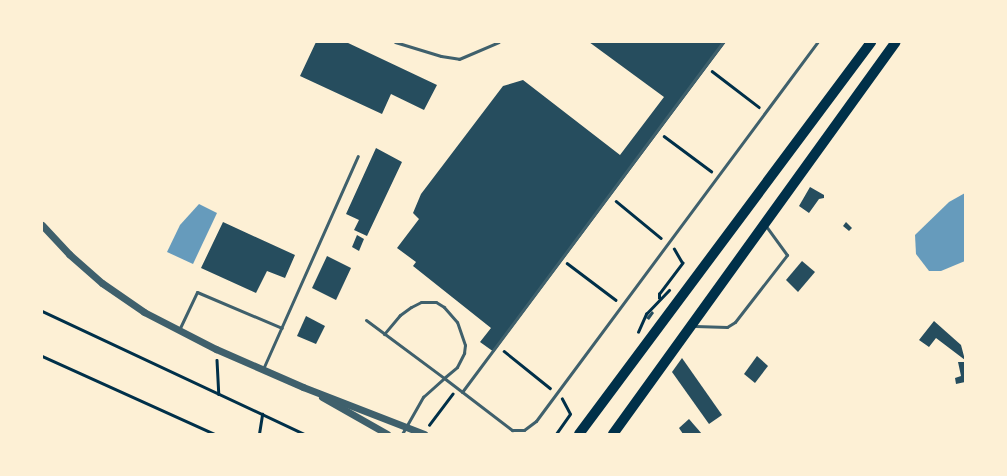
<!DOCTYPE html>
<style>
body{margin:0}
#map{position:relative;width:1007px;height:476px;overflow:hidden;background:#fdf0d5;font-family:Arial,sans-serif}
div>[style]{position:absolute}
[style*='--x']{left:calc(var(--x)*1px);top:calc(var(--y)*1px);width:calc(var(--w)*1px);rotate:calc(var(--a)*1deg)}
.water>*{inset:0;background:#669bbc}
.building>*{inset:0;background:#264d5e}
.path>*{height:2.5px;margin:-1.25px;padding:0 1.25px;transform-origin:1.25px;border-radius:1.25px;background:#003049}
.service>*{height:3px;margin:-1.5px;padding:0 1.5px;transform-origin:1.5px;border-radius:1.5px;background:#3f606c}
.tertiary>*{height:7px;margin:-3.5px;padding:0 3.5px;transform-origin:3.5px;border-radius:3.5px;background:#3f606c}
.primary>*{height:10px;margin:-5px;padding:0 5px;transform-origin:5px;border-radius:5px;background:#003049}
span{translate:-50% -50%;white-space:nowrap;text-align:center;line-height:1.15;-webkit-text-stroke:3px #fdf0d5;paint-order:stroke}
.frame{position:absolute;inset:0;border:43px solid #fdf0d5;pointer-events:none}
</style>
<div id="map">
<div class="water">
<div style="clip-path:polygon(965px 193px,965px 261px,941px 271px,929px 271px,916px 254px,915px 235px,949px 202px)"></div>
<div style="clip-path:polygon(199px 204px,217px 213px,193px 264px,167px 252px,180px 225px)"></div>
</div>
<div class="building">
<div style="clip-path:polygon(316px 42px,346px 42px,437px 85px,424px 110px,391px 94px,382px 114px,300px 76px)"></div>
<div style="clip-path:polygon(589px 42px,726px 42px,494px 352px,480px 342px,491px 328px,413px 266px,416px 262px,397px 248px,419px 219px,413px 213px,421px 194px,503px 86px,523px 80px,620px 155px,664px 97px)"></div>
<div style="clip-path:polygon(376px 148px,402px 162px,367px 236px,354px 230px,359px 220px,346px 214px)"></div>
<div style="clip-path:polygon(810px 187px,824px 195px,824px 198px,819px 199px,809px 213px,799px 206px)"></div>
<div style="clip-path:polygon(223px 222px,295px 255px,285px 278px,267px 271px,256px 293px,201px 268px)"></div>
<div style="clip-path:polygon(846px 222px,852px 228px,849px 231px,843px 226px)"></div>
<div style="clip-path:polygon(357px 235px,364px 239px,359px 251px,352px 247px)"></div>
<div style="clip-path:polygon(327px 256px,351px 268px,336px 300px,312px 288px)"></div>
<div style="clip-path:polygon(802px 261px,815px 272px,798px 292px,786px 280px)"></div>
<div style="clip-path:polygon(652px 311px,654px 313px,649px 320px,646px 318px)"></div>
<div style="clip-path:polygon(306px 316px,325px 326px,316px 344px,297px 336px)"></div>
<div style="clip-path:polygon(934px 321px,961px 345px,965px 360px,936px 338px,929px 347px,919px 340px)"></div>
<div style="clip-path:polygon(757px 356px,768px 366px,755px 383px,744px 374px)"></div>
<div style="clip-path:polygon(682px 358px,722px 415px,709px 424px,672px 372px)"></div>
<div style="clip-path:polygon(958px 362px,965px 362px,965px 382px,956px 384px,955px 378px,961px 376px)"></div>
<div style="clip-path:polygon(689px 419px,702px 434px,683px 434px,679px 428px)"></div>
</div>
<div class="path">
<div style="--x:712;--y:71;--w:59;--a:37.5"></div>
<div style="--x:664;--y:136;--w:59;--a:36.7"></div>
<div style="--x:616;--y:201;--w:58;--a:39.4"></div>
<div style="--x:567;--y:263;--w:61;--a:37.1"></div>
<div style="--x:659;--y:298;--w:4;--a:-90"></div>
<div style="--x:659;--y:294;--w:39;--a:-53"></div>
<div style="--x:682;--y:263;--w:16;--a:-120"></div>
<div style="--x:42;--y:311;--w:289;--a:25.1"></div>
<div style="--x:638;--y:332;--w:20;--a:-66"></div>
<div style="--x:646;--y:314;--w:33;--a:-46"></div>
<div style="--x:504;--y:351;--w:59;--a:38.8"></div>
<div style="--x:42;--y:356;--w:190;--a:24.3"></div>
<div style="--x:217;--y:360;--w:34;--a:87"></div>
<div style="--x:429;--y:425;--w:39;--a:-53"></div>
<div style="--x:259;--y:434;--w:20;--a:-81"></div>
<div style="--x:556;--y:434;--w:24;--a:-55"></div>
<div style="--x:570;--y:414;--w:17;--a:-118"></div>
</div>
<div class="service">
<div style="--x:395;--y:42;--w:48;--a:16.9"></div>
<div style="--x:441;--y:56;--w:18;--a:9"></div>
<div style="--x:459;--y:59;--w:43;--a:-23"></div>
<div style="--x:366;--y:320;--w:97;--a:36.6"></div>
<div style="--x:444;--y:378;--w:17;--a:-40"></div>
<div style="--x:457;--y:367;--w:16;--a:-63"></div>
<div style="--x:464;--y:353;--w:8;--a:-83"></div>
<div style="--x:465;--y:345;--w:24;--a:-109"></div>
<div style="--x:457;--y:322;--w:20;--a:-131"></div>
<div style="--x:444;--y:307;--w:9;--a:-148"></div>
<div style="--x:436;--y:302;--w:15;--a:180"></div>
<div style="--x:421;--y:302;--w:11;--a:153"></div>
<div style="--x:411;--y:307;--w:14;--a:144"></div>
<div style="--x:400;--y:315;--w:25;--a:130"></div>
<div style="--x:695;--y:326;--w:32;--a:2"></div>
<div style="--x:727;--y:327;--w:9;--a:-32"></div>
<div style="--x:735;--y:322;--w:85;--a:-52.2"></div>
<div style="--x:787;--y:255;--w:36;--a:-126"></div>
<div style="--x:179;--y:330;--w:42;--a:-64.7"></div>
<div style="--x:197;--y:292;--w:92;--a:23"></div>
<div style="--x:263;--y:369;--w:233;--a:-66"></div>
<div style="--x:462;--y:392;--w:437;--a:-53.3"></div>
<div style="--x:402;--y:434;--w:43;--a:-60.4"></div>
<div style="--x:423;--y:397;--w:28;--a:-42"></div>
<div style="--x:444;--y:378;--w:86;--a:37.4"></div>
<div style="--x:512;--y:430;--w:12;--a:0"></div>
<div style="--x:524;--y:430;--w:15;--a:-37"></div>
<div style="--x:536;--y:421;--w:472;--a:-53.4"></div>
</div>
<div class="tertiary">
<div style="--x:42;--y:225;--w:40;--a:47"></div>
<div style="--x:69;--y:254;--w:44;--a:41.3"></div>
<div style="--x:102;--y:283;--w:51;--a:34.6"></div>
<div style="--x:144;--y:312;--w:81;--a:27.2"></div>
<div style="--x:216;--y:349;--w:95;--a:23.6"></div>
<div style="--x:303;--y:387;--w:130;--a:21.2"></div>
<div style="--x:322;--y:397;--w:75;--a:29.6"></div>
</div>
<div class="primary">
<div style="--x:579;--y:434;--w:489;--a:-53.3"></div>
<div style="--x:613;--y:434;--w:483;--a:-54.2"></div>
</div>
<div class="frame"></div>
</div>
